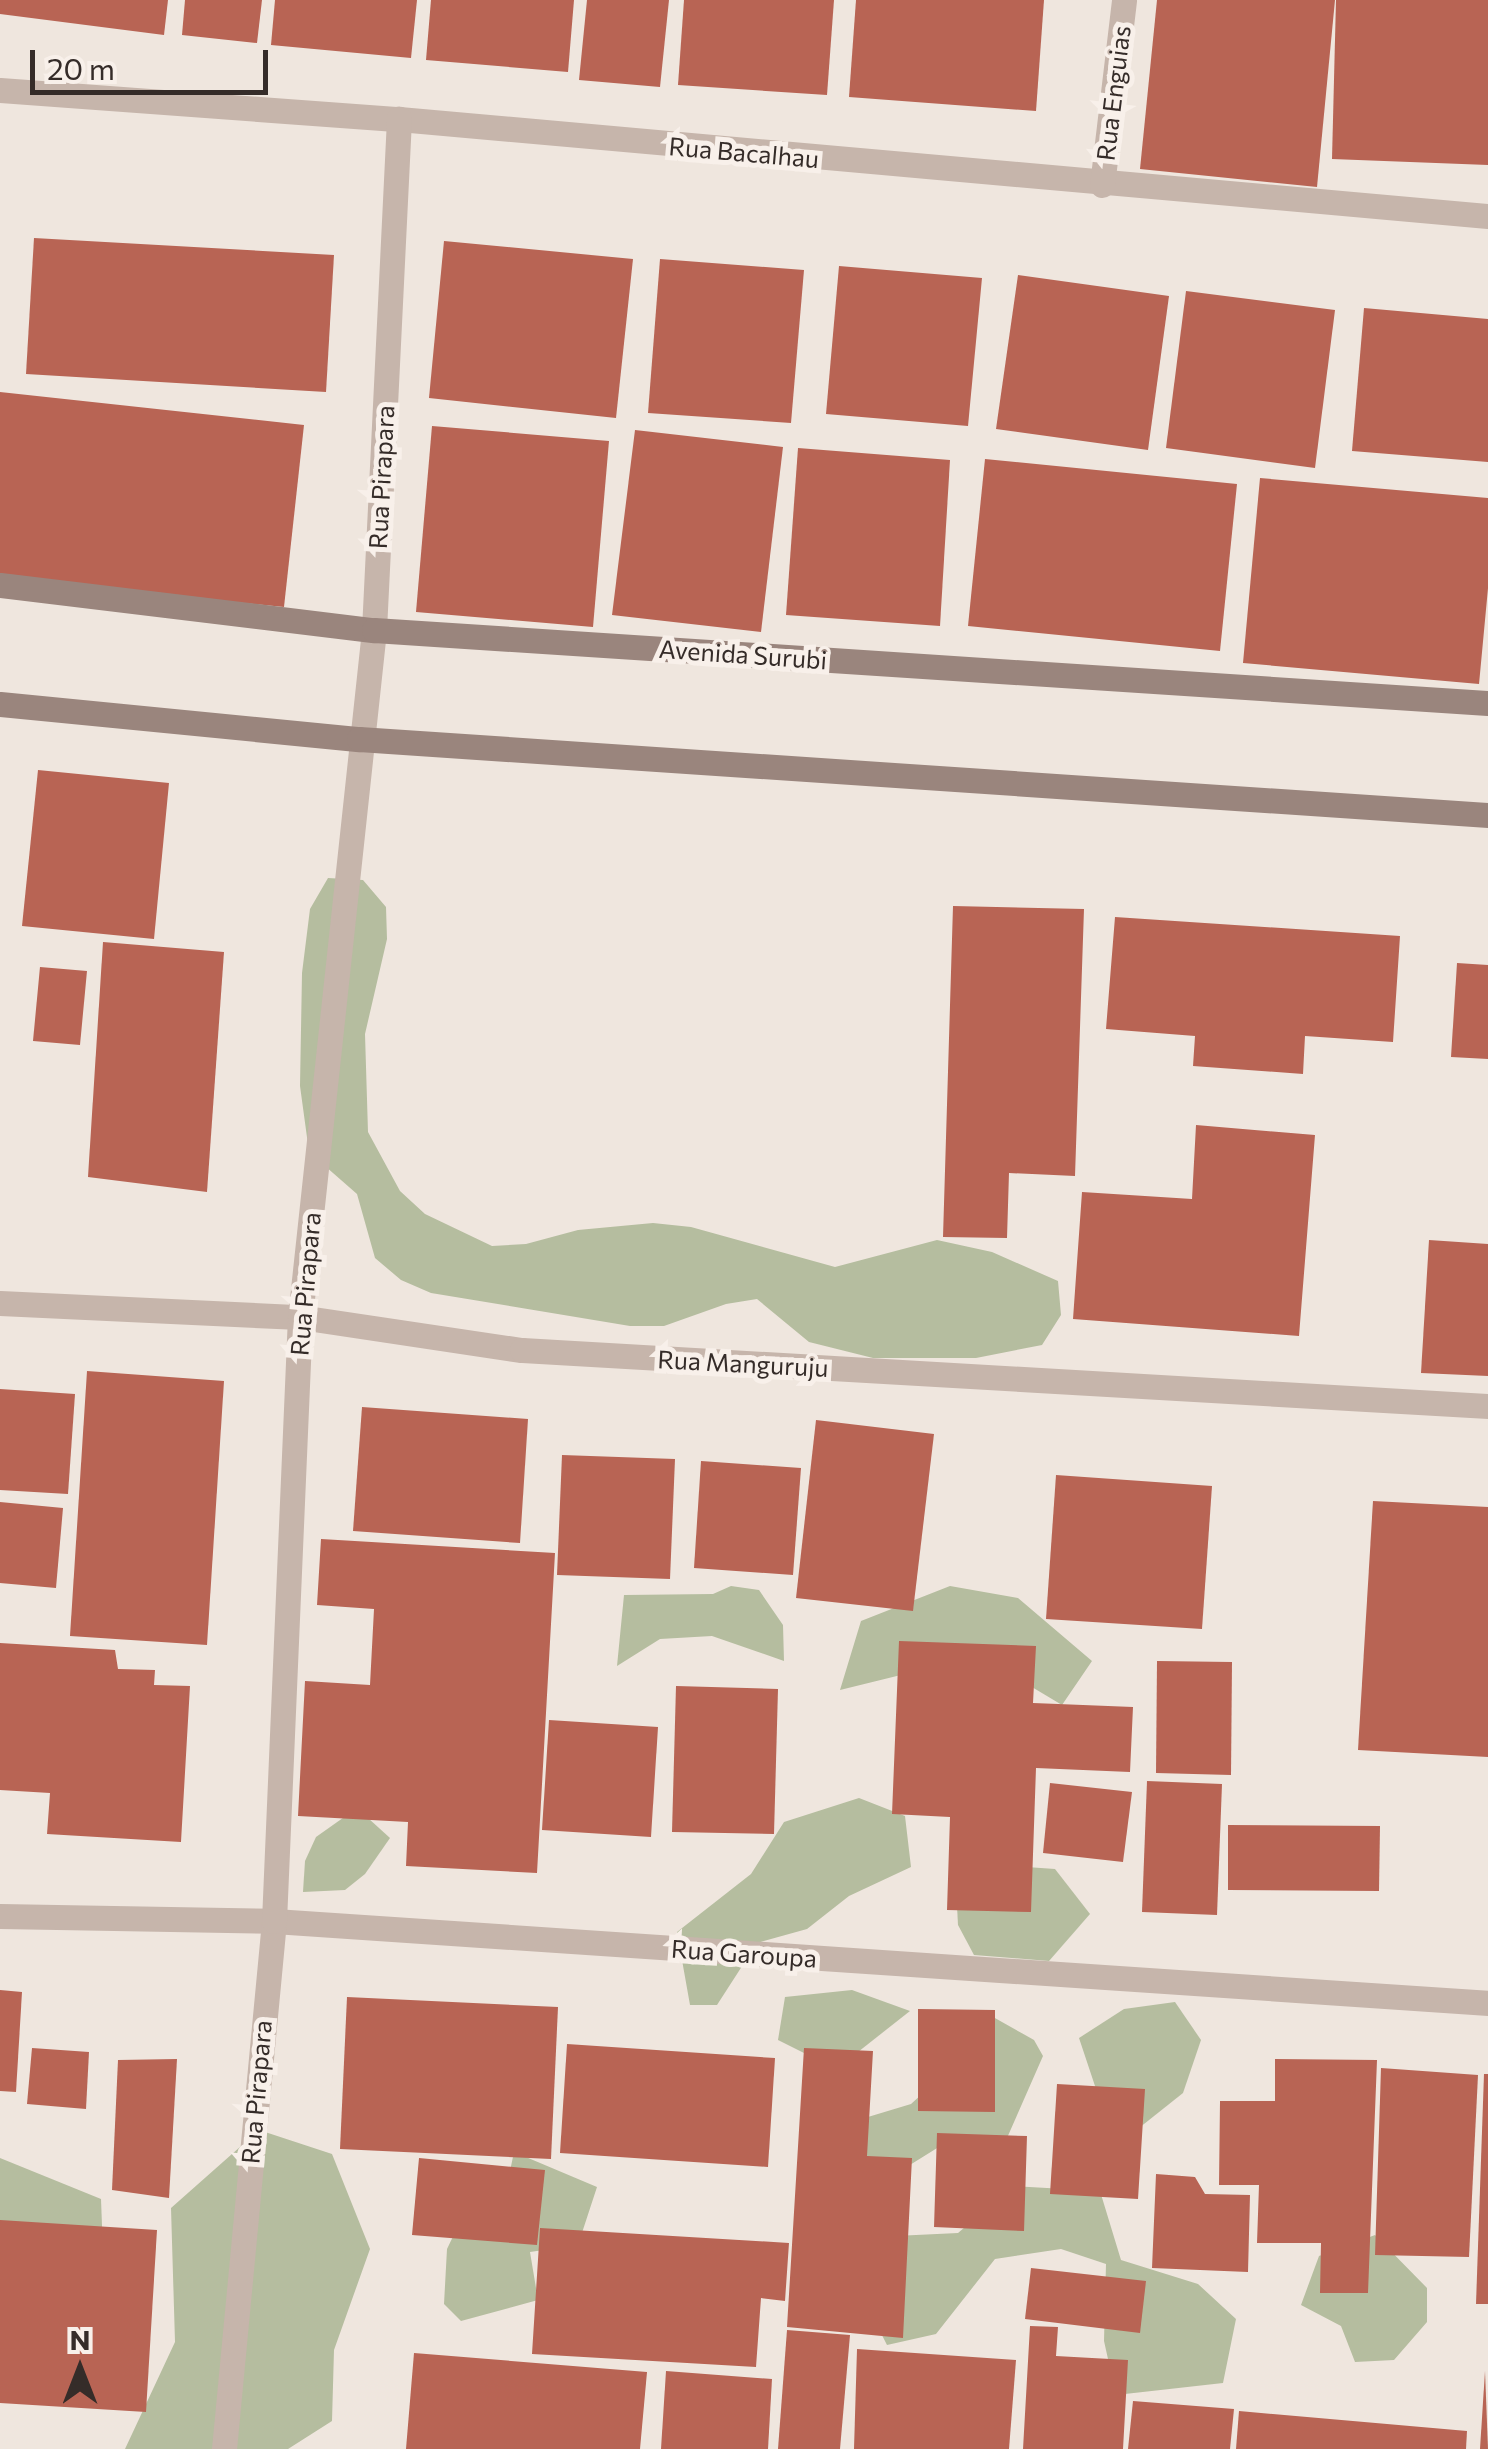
<!DOCTYPE html>
<style>
body{margin:0}
#map{position:relative;width:1488px;height:2449px;overflow:hidden;background:#efe6de;font-family:Commissioner,sans-serif}
div>[style]{position:absolute}
[style*='--x']{left:calc(var(--x)*1px);top:calc(var(--y)*1px);width:calc(var(--w)*1px);rotate:calc(var(--a)*1deg)}
.green>*{inset:0;background:#b5bd9f}
.building>*{inset:0;background:#b86454}
.street>*{height:25px;margin:-12.5px;padding:0 12.5px;transform-origin:12.5px;border-radius:12.5px;background:#c6b5ab}
.secondary>*{height:25px;margin:-12.5px;padding:0 12.5px;transform-origin:12.5px;border-radius:12.5px;background:#9a857d}
span{translate:-50% -50%;white-space:nowrap;text-align:center;line-height:1.15;-webkit-text-stroke:10px #f8f0ea;paint-order:stroke}
.street-label{font-size:25px;color:#352c29}
.north{position:absolute;left:30px;top:2319px;width:100px;height:100px;-webkit-text-stroke:8px #f8f0ea;paint-order:stroke;rotate:0deg;font-size:28px;font-weight:700;line-height:40px;text-align:center;color:#352c29}
.north::after{content:'';display:block;margin:auto;width:35px;height:45px;background:#352c29;clip-path:polygon(50% 0,100% 100%,50% 72%,0 100%)}
.scale{position:absolute;left:30px;top:50px;width:238px;height:45px;box-sizing:border-box;border:5px solid #352c29;border-top:0;padding-left:12px;font-size:30px;line-height:35px;white-space:nowrap;color:#352c29;-webkit-text-stroke:8px #f8f0ea;paint-order:stroke}
</style>
<div id="map">
<div class="green">
<div style="clip-path:polygon(328px 878px,363px 880px,386px 907px,387px 939px,365px 1034px,368px 1132px,400px 1191px,425px 1214px,492px 1246px,526px 1244px,578px 1230px,653px 1223px,691px 1227px,835px 1267px,937px 1240px,992px 1252px,1058px 1281px,1061px 1315px,1042px 1345px,976px 1358px,873px 1358px,809px 1342px,757px 1299px,726px 1304px,664px 1326px,630px 1326px,431px 1293px,401px 1280px,375px 1258px,357px 1194px,309px 1152px,300px 1086px,302px 973px,310px 909px)"></div>
<div style="clip-path:polygon(731px 1586px,759px 1590px,783px 1625px,784px 1661px,712px 1636px,660px 1639px,617px 1666px,624px 1595px,713px 1594px)"></div>
<div style="clip-path:polygon(950px 1586px,1018px 1598px,1092px 1661px,1062px 1705px,960px 1644px,909px 1673px,840px 1690px,861px 1621px)"></div>
<div style="clip-path:polygon(859px 1798px,905px 1816px,911px 1867px,849px 1896px,807px 1929px,757px 1943px,717px 2005px,690px 2005px,677px 1932px,751px 1874px,784px 1822px)"></div>
<div style="clip-path:polygon(357px 1808px,390px 1838px,365px 1874px,345px 1890px,303px 1892px,305px 1861px,316px 1837px)"></div>
<div style="clip-path:polygon(1012px 1866px,1055px 1869px,1090px 1914px,1049px 1961px,974px 1955px,958px 1925px,956px 1887px)"></div>
<div style="clip-path:polygon(852px 1990px,910px 2011px,844px 2063px,810px 2056px,778px 2040px,785px 1997px)"></div>
<div style="clip-path:polygon(1175px 2002px,1201px 2040px,1183px 2093px,1139px 2128px,1105px 2116px,1079px 2038px,1124px 2009px)"></div>
<div style="clip-path:polygon(986px 2013px,1034px 2040px,1043px 2056px,1007px 2138px,950px 2140px,889px 2178px,841px 2165px,858px 2120px,911px 2104px,956px 2063px)"></div>
<div style="clip-path:polygon(259px 2130px,332px 2154px,370px 2249px,334px 2350px,332px 2421px,288px 2449px,125px 2449px,175px 2342px,171px 2208px)"></div>
<div style="clip-path:polygon(514px 2152px,597px 2187px,578px 2245px,530px 2252px,538px 2300px,461px 2321px,444px 2304px,447px 2249px,459px 2224px,501px 2214px)"></div>
<div style="clip-path:polygon(0 2158px,101px 2199px,103px 2252px,0 2227px)"></div>
<div style="clip-path:polygon(1013px 2186px,1100px 2191px,1121px 2260px,1198px 2284px,1236px 2319px,1223px 2383px,1116px 2395px,1104px 2341px,1106px 2264px,1061px 2249px,995px 2259px,936px 2334px,887px 2345px,856px 2284px,895px 2236px,958px 2233px)"></div>
<div style="clip-path:polygon(1375px 2235px,1427px 2288px,1427px 2322px,1394px 2360px,1355px 2362px,1341px 2326px,1301px 2305px,1319px 2256px)"></div>
</div>
<div class="building">
<div style="clip-path:polygon(0 0,168px 0,164px 35px,0 14px)"></div>
<div style="clip-path:polygon(185px 0,262px 0,257px 43px,182px 35px)"></div>
<div style="clip-path:polygon(275px 0,417px 0,411px 58px,271px 45px)"></div>
<div style="clip-path:polygon(431px 0,574px 0,568px 72px,426px 60px)"></div>
<div style="clip-path:polygon(587px 0,669px 0,660px 87px,579px 80px)"></div>
<div style="clip-path:polygon(684px 0,834px 0,827px 95px,678px 85px)"></div>
<div style="clip-path:polygon(856px 0,1044px 0,1036px 111px,849px 97px)"></div>
<div style="clip-path:polygon(1157px 0,1335px 0,1317px 187px,1140px 169px)"></div>
<div style="clip-path:polygon(1336px 0,1488px 0,1488px 165px,1332px 159px)"></div>
<div style="clip-path:polygon(34px 238px,334px 255px,326px 392px,26px 374px)"></div>
<div style="clip-path:polygon(444px 241px,633px 259px,616px 418px,429px 398px)"></div>
<div style="clip-path:polygon(660px 259px,804px 270px,791px 423px,648px 413px)"></div>
<div style="clip-path:polygon(839px 266px,982px 278px,968px 426px,826px 414px)"></div>
<div style="clip-path:polygon(1018px 275px,1169px 296px,1148px 450px,996px 429px)"></div>
<div style="clip-path:polygon(1186px 291px,1335px 310px,1315px 468px,1166px 448px)"></div>
<div style="clip-path:polygon(1364px 308px,1488px 319px,1488px 462px,1352px 451px)"></div>
<div style="clip-path:polygon(0 392px,304px 425px,284px 607px,0 578px)"></div>
<div style="clip-path:polygon(432px 426px,609px 441px,593px 627px,416px 612px)"></div>
<div style="clip-path:polygon(635px 430px,783px 447px,761px 632px,612px 615px)"></div>
<div style="clip-path:polygon(798px 448px,950px 460px,940px 626px,786px 615px)"></div>
<div style="clip-path:polygon(985px 459px,1237px 484px,1220px 651px,968px 626px)"></div>
<div style="clip-path:polygon(1260px 478px,1488px 498px,1488px 588px,1479px 684px,1243px 663px)"></div>
<div style="clip-path:polygon(38px 770px,169px 783px,154px 939px,22px 926px)"></div>
<div style="clip-path:polygon(953px 906px,1084px 909px,1075px 1176px,1009px 1173px,1007px 1238px,943px 1237px)"></div>
<div style="clip-path:polygon(1115px 917px,1400px 936px,1393px 1042px,1305px 1036px,1303px 1074px,1193px 1066px,1195px 1036px,1106px 1029px)"></div>
<div style="clip-path:polygon(103px 942px,224px 952px,207px 1192px,88px 1177px)"></div>
<div style="clip-path:polygon(1457px 963px,1488px 965px,1488px 1059px,1451px 1057px)"></div>
<div style="clip-path:polygon(40px 967px,87px 971px,80px 1045px,33px 1041px)"></div>
<div style="clip-path:polygon(1196px 1125px,1315px 1135px,1299px 1336px,1073px 1319px,1082px 1192px,1192px 1199px)"></div>
<div style="clip-path:polygon(1429px 1240px,1488px 1244px,1488px 1376px,1421px 1373px)"></div>
<div style="clip-path:polygon(87px 1371px,224px 1381px,207px 1645px,70px 1636px)"></div>
<div style="clip-path:polygon(0 1389px,75px 1394px,68px 1494px,0 1490px)"></div>
<div style="clip-path:polygon(362px 1407px,528px 1419px,520px 1543px,353px 1531px)"></div>
<div style="clip-path:polygon(816px 1420px,934px 1434px,913px 1611px,796px 1598px)"></div>
<div style="clip-path:polygon(562px 1455px,675px 1459px,670px 1579px,557px 1575px)"></div>
<div style="clip-path:polygon(701px 1461px,801px 1468px,793px 1575px,694px 1568px)"></div>
<div style="clip-path:polygon(1056px 1475px,1212px 1486px,1202px 1629px,1046px 1619px)"></div>
<div style="clip-path:polygon(1373px 1501px,1488px 1507px,1488px 1757px,1358px 1750px)"></div>
<div style="clip-path:polygon(0 1502px,63px 1508px,56px 1588px,0 1583px)"></div>
<div style="clip-path:polygon(321px 1539px,555px 1553px,537px 1873px,406px 1866px,408px 1822px,298px 1816px,305px 1681px,370px 1685px,374px 1609px,317px 1605px)"></div>
<div style="clip-path:polygon(899px 1641px,1036px 1646px,1033px 1703px,1133px 1707px,1130px 1772px,1036px 1768px,1031px 1912px,947px 1910px,950px 1817px,892px 1814px)"></div>
<div style="clip-path:polygon(0 1643px,115px 1650px,118px 1669px,155px 1670px,154px 1685px,190px 1686px,181px 1842px,47px 1834px,50px 1793px,0 1790px)"></div>
<div style="clip-path:polygon(1157px 1661px,1232px 1662px,1231px 1775px,1156px 1773px)"></div>
<div style="clip-path:polygon(676px 1686px,778px 1689px,774px 1834px,672px 1832px)"></div>
<div style="clip-path:polygon(549px 1720px,658px 1727px,651px 1837px,542px 1830px)"></div>
<div style="clip-path:polygon(1147px 1781px,1222px 1784px,1217px 1915px,1142px 1912px)"></div>
<div style="clip-path:polygon(1050px 1783px,1132px 1792px,1123px 1862px,1043px 1853px)"></div>
<div style="clip-path:polygon(1228px 1825px,1380px 1826px,1379px 1891px,1228px 1890px)"></div>
<div style="clip-path:polygon(0 1990px,22px 1992px,16px 2092px,0 2091px)"></div>
<div style="clip-path:polygon(347px 1997px,558px 2007px,551px 2159px,340px 2149px)"></div>
<div style="clip-path:polygon(918px 2009px,995px 2010px,995px 2112px,918px 2111px)"></div>
<div style="clip-path:polygon(567px 2044px,775px 2058px,768px 2167px,560px 2153px)"></div>
<div style="clip-path:polygon(32px 2048px,89px 2052px,86px 2109px,27px 2104px)"></div>
<div style="clip-path:polygon(804px 2048px,873px 2051px,867px 2156px,912px 2158px,903px 2338px,787px 2327px)"></div>
<div style="clip-path:polygon(177px 2059px,169px 2198px,112px 2190px,118px 2060px)"></div>
<div style="clip-path:polygon(1275px 2059px,1377px 2060px,1368px 2293px,1320px 2293px,1321px 2243px,1257px 2243px,1259px 2185px,1219px 2185px,1220px 2101px,1275px 2101px)"></div>
<div style="clip-path:polygon(1381px 2068px,1478px 2075px,1469px 2257px,1375px 2255px)"></div>
<div style="clip-path:polygon(1484px 2074px,1488px 2074px,1488px 2304px,1476px 2304px)"></div>
<div style="clip-path:polygon(1057px 2084px,1145px 2089px,1138px 2199px,1050px 2194px)"></div>
<div style="clip-path:polygon(937px 2133px,1027px 2136px,1024px 2231px,934px 2227px)"></div>
<div style="clip-path:polygon(419px 2158px,545px 2170px,537px 2245px,412px 2235px)"></div>
<div style="clip-path:polygon(1156px 2174px,1195px 2177px,1205px 2194px,1250px 2195px,1248px 2272px,1152px 2268px)"></div>
<div style="clip-path:polygon(0 2220px,157px 2230px,146px 2412px,0 2403px)"></div>
<div style="clip-path:polygon(540px 2228px,789px 2243px,785px 2301px,761px 2298px,756px 2367px,532px 2354px)"></div>
<div style="clip-path:polygon(1031px 2268px,1146px 2281px,1140px 2333px,1025px 2319px)"></div>
<div style="clip-path:polygon(1030px 2326px,1058px 2327px,1056px 2356px,1128px 2360px,1123px 2449px,1023px 2449px)"></div>
<div style="clip-path:polygon(787px 2330px,850px 2335px,840px 2449px,778px 2449px)"></div>
<div style="clip-path:polygon(857px 2349px,1016px 2360px,1009px 2449px,854px 2449px)"></div>
<div style="clip-path:polygon(414px 2353px,647px 2372px,640px 2449px,406px 2449px)"></div>
<div style="clip-path:polygon(666px 2371px,772px 2379px,768px 2449px,661px 2449px)"></div>
<div style="clip-path:polygon(1485px 2371px,1488px 2449px,1480px 2449px)"></div>
<div style="clip-path:polygon(1133px 2401px,1234px 2409px,1230px 2449px,1128px 2449px)"></div>
<div style="clip-path:polygon(1239px 2411px,1467px 2431px,1466px 2449px,1236px 2449px)"></div>
</div>
<div class="street">
<div style="--x:0;--y:90;--w:400;--a:4.2"></div>
<div style="--x:399;--y:119;--w:1093;--a:5.09"></div>
<div style="--x:1102;--y:185;--w:186;--a:-83.2"></div>
<div style="--x:0;--y:1303;--w:300;--a:2.7"></div>
<div style="--x:300;--y:1317;--w:224;--a:8.5"></div>
<div style="--x:522;--y:1350;--w:968;--a:3.32"></div>
<div style="--x:0;--y:1916;--w:274;--a:1"></div>
<div style="--x:274;--y:1921;--w:1217;--a:3.86"></div>
<div style="--x:224;--y:2449;--w:530;--a:-84.59"></div>
<div style="--x:274;--y:1921;--w:605;--a:-87.54"></div>
<div style="--x:300;--y:1317;--w:691;--a:-83.85"></div>
<div style="--x:374;--y:630;--w:512;--a:-87.2"></div>
</div>
<div class="secondary">
<div style="--x:0;--y:585;--w:377;--a:6.9"></div>
<div style="--x:374;--y:630;--w:1116;--a:3.75"></div>
<div style="--x:0;--y:704;--w:361;--a:5.6"></div>
<div style="--x:359;--y:739;--w:1132;--a:3.85"></div>
</div>
<div class="street-label">
<span style="left:1113px;top:93px;rotate:-83deg">Rua Enguias</span>
<span style="left:744px;top:152px;rotate:5deg">Rua Bacalhau</span>
<span style="left:381px;top:477px;rotate:-87deg">Rua Pirapara</span>
<span style="left:743px;top:654px;rotate:4deg">Avenida Surubi</span>
<span style="left:305px;top:1284px;rotate:-85deg">Rua Pirapara</span>
<span style="left:743px;top:1363px;rotate:3deg">Rua Manguruju</span>
<span style="left:744px;top:1953px;rotate:4deg">Rua Garoupa</span>
<span style="left:256px;top:2092px;rotate:-85deg">Rua Pirapara</span>
</div>
<div class="north">N</div>
<div class="scale">20 m</div>
</div>
